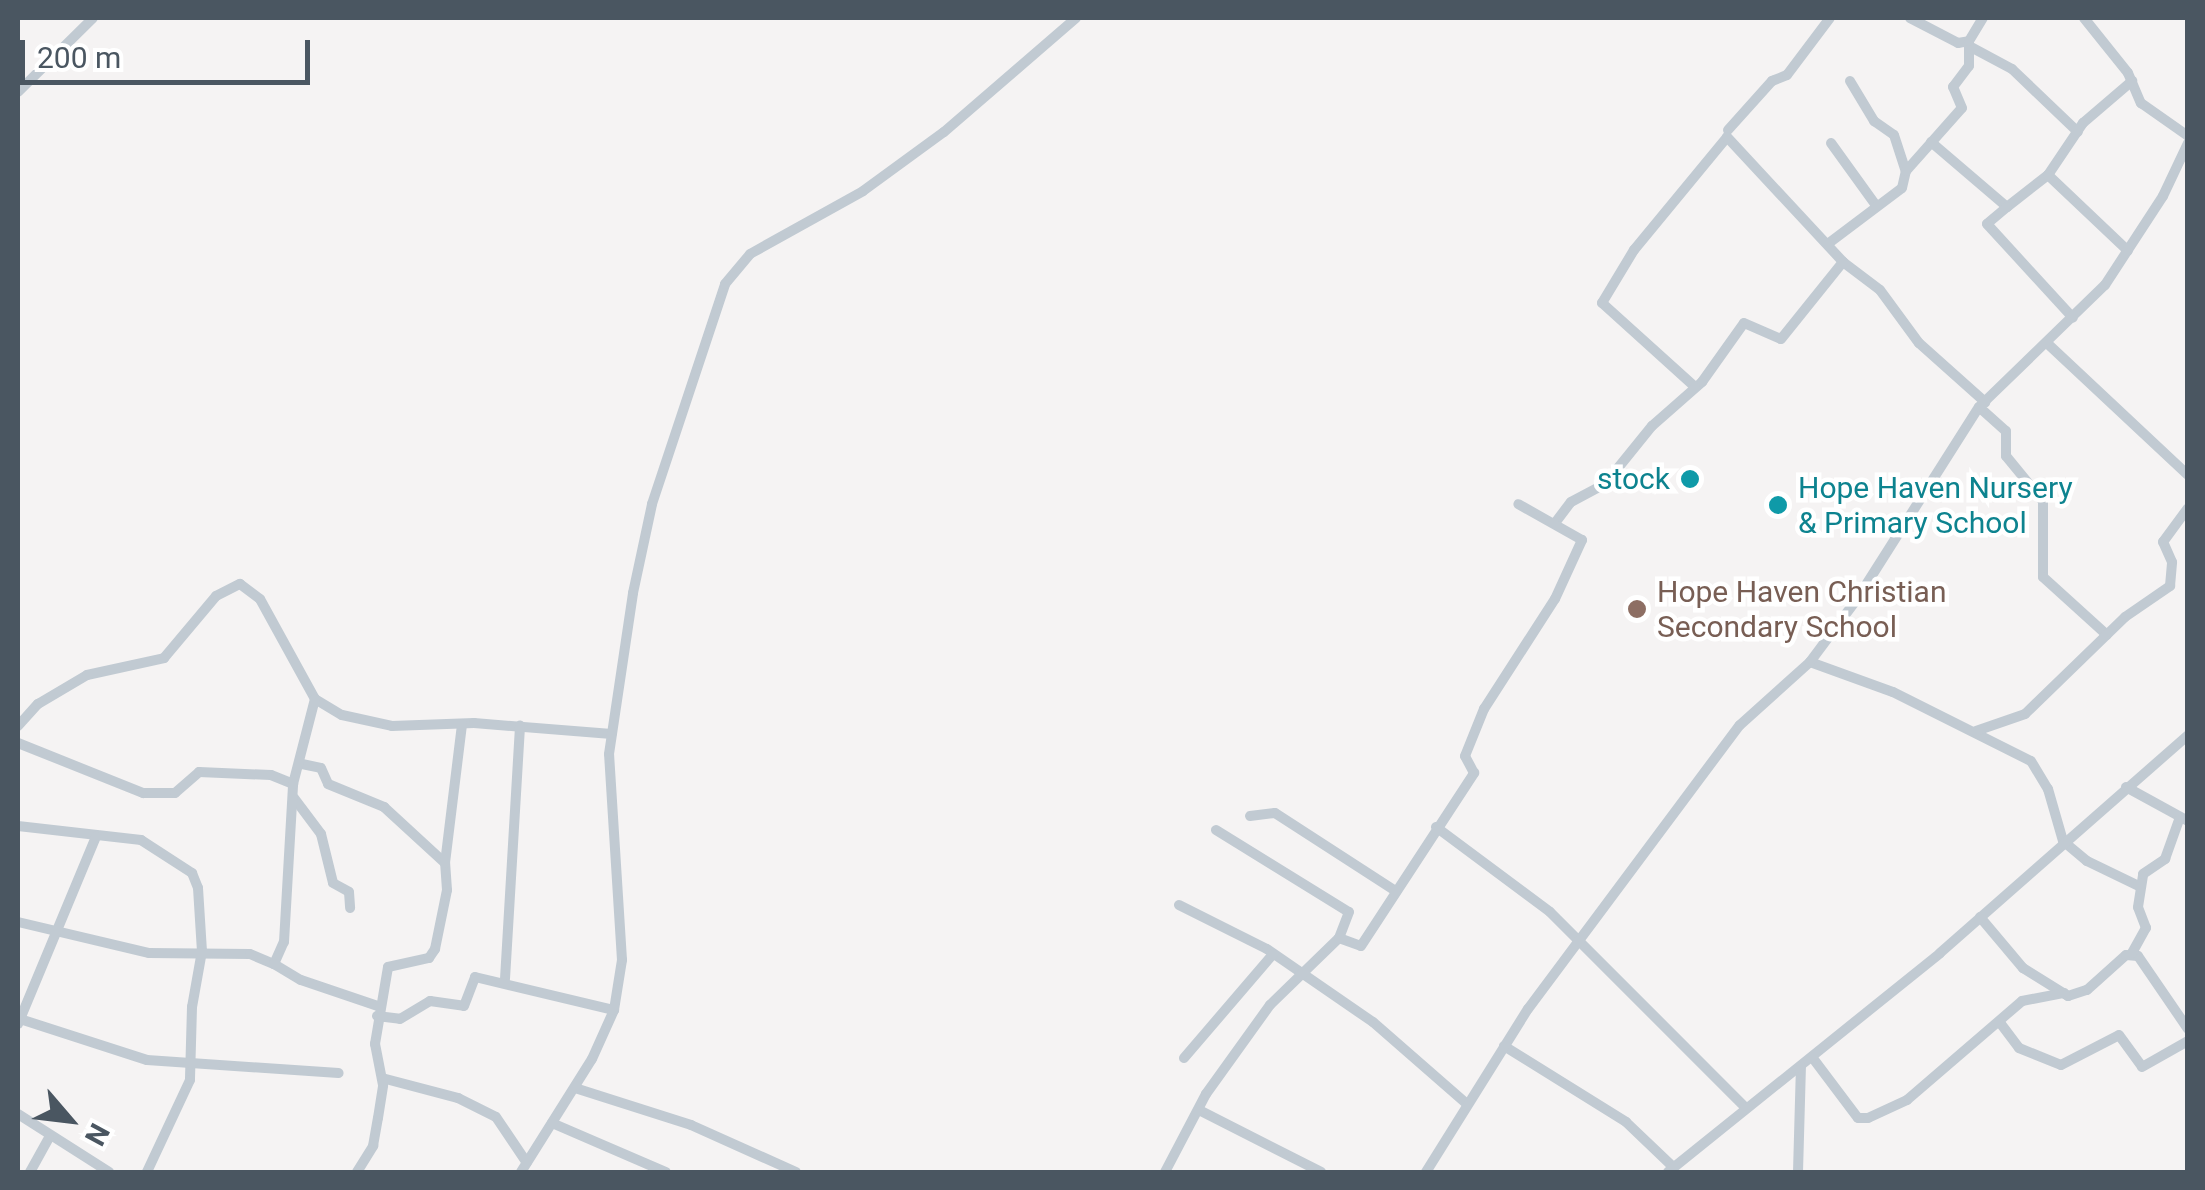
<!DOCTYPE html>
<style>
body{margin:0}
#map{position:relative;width:2205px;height:1190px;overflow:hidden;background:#f5f3f3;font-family:Roboto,sans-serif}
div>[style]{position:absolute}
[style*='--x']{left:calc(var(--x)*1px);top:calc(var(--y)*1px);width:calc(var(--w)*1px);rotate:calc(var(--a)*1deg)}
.minor>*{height:10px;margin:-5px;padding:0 5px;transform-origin:5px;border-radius:5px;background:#c1cad2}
.dots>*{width:28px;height:28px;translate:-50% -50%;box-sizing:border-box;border:5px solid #fff;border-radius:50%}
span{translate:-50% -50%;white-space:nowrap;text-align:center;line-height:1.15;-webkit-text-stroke:9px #fff;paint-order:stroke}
.culture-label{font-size:30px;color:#0d838f}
.right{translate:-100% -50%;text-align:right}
.left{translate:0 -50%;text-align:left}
.education-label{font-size:30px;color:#785e54}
.frame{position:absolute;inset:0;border:20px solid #4a5661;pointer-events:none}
.north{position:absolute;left:20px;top:1070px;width:100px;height:100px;-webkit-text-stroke:8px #fff;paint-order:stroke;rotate:118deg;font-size:28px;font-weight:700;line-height:40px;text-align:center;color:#4a5661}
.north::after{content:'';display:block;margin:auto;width:35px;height:45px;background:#4a5661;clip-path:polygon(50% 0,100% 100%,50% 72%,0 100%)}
.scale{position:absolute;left:20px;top:40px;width:290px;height:45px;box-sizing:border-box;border:5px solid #4a5661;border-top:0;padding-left:12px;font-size:30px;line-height:35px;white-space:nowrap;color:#4a5661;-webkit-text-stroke:8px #fff;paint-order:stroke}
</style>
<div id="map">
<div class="minor">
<div style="--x:1910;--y:18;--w:54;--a:27.5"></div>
<div style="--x:1958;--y:43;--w:11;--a:-10"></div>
<div style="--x:2084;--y:18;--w:70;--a:51.3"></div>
<div style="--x:2128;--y:73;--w:33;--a:67"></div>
<div style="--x:2141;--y:103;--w:57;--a:35.1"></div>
<div style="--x:1969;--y:46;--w:49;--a:28.1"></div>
<div style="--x:2012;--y:69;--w:91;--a:43.7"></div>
<div style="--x:1850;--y:81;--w:47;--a:59"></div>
<div style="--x:1874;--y:121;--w:24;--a:35"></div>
<div style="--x:1894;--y:135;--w:38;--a:72"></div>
<div style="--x:18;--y:92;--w:105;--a:-44.6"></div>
<div style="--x:1728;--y:130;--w:66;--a:-48.1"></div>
<div style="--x:1772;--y:81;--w:16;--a:-22"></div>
<div style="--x:1787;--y:75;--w:71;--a:-53"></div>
<div style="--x:1931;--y:142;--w:100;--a:40.5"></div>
<div style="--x:2007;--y:207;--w:52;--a:-38"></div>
<div style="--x:2048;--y:175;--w:63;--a:-56.1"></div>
<div style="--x:2083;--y:123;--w:65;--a:-40.6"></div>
<div style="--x:1831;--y:143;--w:75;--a:54.2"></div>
<div style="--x:2048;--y:175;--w:110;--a:43.5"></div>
<div style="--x:2007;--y:207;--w:26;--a:140"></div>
<div style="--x:1987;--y:224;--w:127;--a:47.5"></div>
<div style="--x:1829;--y:243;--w:91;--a:-37"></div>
<div style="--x:1902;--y:188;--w:17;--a:-77"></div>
<div style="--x:1906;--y:171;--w:84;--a:-48.4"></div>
<div style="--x:1962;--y:108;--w:23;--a:-113"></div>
<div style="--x:1953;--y:87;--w:26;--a:-53"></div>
<div style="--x:1969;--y:66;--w:25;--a:-90"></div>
<div style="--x:1969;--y:41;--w:27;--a:-59"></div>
<div style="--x:2049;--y:345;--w:190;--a:43.1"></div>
<div style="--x:1694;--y:386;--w:124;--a:-137.9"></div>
<div style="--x:1602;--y:303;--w:62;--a:-58.9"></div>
<div style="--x:1634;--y:250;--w:146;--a:-50.5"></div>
<div style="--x:1727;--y:137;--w:171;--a:47.1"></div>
<div style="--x:1843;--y:262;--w:46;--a:37.1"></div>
<div style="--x:1880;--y:290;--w:66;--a:53.7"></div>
<div style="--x:1919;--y:343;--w:89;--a:41.8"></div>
<div style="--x:1979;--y:407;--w:36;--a:42"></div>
<div style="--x:2006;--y:431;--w:25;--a:90"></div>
<div style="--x:2006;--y:456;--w:58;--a:50.6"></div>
<div style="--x:2043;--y:501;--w:76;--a:90"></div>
<div style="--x:2043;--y:577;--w:86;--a:42.2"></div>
<div style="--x:1555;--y:523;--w:26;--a:-53"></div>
<div style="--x:1571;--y:502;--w:38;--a:-28"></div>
<div style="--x:1605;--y:484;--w:75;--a:-51"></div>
<div style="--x:1652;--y:426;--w:67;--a:-41.3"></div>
<div style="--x:1702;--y:382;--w:72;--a:-54.6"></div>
<div style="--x:1744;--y:323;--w:40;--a:23.4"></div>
<div style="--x:1781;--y:339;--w:99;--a:-51.2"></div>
<div style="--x:1810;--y:662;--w:88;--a:19.9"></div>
<div style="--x:1893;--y:692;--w:154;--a:26.6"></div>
<div style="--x:2031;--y:761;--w:33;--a:59"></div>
<div style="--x:2048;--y:789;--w:54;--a:73.9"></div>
<div style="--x:2063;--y:841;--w:31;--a:40"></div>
<div style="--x:2087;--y:861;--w:58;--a:25.7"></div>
<div style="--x:18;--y:726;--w:30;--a:-48"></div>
<div style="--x:38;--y:704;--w:57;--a:-30.6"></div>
<div style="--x:87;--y:675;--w:79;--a:-12.4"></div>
<div style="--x:164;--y:658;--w:81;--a:-50"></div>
<div style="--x:216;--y:596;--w:27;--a:-27"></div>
<div style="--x:240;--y:584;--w:25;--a:37"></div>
<div style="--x:260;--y:599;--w:114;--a:61.2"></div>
<div style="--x:315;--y:699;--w:31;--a:31"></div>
<div style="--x:342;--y:715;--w:51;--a:12.4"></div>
<div style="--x:392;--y:726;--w:82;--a:-2.1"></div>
<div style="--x:474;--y:723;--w:138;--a:4.6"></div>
<div style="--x:1976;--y:731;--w:52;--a:-19.1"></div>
<div style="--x:2025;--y:714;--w:139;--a:-44.1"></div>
<div style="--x:2125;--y:617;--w:55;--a:-34.6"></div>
<div style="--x:2170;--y:586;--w:24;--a:-85"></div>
<div style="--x:2172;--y:562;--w:22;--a:-114"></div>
<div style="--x:2163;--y:542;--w:42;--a:-53.7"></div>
<div style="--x:18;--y:743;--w:135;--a:21.8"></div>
<div style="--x:143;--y:793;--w:32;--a:0"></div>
<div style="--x:175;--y:793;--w:32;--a:-41"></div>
<div style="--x:199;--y:772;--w:72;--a:2.4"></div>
<div style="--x:271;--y:775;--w:24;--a:22"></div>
<div style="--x:302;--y:764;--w:19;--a:12"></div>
<div style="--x:321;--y:768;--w:17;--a:66"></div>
<div style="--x:328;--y:784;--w:61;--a:22.3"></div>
<div style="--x:384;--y:807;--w:83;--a:42.6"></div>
<div style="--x:2126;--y:787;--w:71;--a:28.7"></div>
<div style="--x:294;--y:798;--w:45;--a:53.1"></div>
<div style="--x:321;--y:834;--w:50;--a:76.2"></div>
<div style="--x:333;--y:883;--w:18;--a:29"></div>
<div style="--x:349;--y:892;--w:16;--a:86"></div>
<div style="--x:1250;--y:816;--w:25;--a:-7"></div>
<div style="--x:1275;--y:813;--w:142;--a:32.9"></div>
<div style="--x:18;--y:826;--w:124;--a:6.5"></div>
<div style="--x:141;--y:840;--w:61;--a:32.9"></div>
<div style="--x:192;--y:873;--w:16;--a:68"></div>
<div style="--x:198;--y:888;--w:63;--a:86.4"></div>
<div style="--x:202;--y:951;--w:57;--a:100.1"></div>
<div style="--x:192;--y:1007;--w:73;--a:91.6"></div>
<div style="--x:190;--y:1080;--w:102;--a:115.1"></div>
<div style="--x:1436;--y:827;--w:142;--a:36.7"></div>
<div style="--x:1550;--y:912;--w:276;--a:45"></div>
<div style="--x:1216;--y:830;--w:156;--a:31.7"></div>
<div style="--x:1349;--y:912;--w:28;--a:111"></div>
<div style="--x:1179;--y:905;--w:98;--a:26.6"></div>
<div style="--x:1267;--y:949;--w:129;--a:34.6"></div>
<div style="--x:1373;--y:1022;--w:125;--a:41.1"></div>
<div style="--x:1980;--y:917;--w:67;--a:49.9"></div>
<div style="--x:2023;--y:968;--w:53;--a:31.9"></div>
<div style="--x:2068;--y:996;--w:20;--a:-18"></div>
<div style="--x:2087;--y:990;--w:52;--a:-41.9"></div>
<div style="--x:2126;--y:955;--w:12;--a:5"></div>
<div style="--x:2138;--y:956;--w:88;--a:55.6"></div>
<div style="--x:18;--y:922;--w:135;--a:13.3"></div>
<div style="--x:149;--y:953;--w:101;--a:0.6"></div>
<div style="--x:250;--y:954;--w:26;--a:23"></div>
<div style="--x:274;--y:964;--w:24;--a:-66"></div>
<div style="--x:284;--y:942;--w:158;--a:-86.7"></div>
<div style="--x:293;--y:784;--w:88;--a:-75.5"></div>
<div style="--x:2132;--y:953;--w:29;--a:-61"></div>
<div style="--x:2146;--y:928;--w:22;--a:-111"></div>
<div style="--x:2138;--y:907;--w:33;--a:-81"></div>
<div style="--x:2143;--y:874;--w:27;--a:-34"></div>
<div style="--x:2165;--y:859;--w:41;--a:-70.3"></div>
<div style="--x:274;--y:964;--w:31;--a:31"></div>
<div style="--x:301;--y:980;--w:81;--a:18.7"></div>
<div style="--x:505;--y:979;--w:254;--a:-86.6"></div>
<div style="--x:377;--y:1016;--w:23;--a:7"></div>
<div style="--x:400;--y:1019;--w:35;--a:-31"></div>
<div style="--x:430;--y:1001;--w:34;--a:8"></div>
<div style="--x:464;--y:1006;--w:31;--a:-69"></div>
<div style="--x:475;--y:977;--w:143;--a:13.4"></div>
<div style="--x:20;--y:1019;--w:133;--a:17.9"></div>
<div style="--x:147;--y:1060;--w:192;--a:3.9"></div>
<div style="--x:18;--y:1024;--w:203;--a:-67.4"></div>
<div style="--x:2001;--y:1024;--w:30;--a:53"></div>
<div style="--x:2019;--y:1048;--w:45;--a:22"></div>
<div style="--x:2061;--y:1065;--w:65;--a:-27.3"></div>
<div style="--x:2119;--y:1035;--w:39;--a:54"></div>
<div style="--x:2142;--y:1067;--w:53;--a:-29.5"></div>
<div style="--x:1504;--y:1046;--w:144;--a:31.9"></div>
<div style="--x:1626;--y:1122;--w:64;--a:43.7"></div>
<div style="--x:1812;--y:1057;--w:76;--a:53"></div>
<div style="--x:1858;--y:1118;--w:10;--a:0"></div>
<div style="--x:1868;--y:1118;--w:43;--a:-24.8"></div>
<div style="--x:1907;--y:1100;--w:152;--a:-40.7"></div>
<div style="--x:2022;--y:1001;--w:43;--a:-10.8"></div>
<div style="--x:1184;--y:1058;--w:137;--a:-49.4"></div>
<div style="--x:382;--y:1078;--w:79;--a:14.7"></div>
<div style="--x:458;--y:1098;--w:42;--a:26.6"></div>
<div style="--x:496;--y:1117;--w:55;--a:56"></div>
<div style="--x:575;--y:1088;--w:122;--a:17.7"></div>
<div style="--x:691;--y:1125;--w:115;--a:24.1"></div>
<div style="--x:1199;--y:1110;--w:137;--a:26.9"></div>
<div style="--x:18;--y:1114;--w:108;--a:32.5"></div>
<div style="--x:552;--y:1123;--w:124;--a:23.3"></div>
<div style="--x:30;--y:1172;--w:39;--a:-61"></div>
<div style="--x:357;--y:1172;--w:31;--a:-58"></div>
<div style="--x:373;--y:1146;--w:28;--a:-80"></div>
<div style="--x:378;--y:1118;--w:33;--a:-81"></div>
<div style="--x:383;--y:1085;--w:42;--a:-101"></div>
<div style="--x:375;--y:1044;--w:78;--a:-80.4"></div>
<div style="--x:388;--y:967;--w:42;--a:-12.4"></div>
<div style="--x:429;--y:958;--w:11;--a:-56"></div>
<div style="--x:435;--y:949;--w:60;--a:-78.5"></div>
<div style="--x:447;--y:890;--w:27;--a:-94"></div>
<div style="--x:445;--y:863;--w:140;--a:-83"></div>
<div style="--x:521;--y:1172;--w:133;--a:-57.9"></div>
<div style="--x:592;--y:1059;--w:54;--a:-65.8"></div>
<div style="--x:614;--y:1010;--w:51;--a:-80.9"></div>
<div style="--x:622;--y:960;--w:206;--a:-93.6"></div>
<div style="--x:609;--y:754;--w:163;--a:-81.5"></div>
<div style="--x:633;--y:593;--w:91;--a:-77.9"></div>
<div style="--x:652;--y:504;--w:232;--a:-71.6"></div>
<div style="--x:725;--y:284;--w:39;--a:-50"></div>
<div style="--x:750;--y:254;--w:129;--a:-29.1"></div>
<div style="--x:863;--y:191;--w:100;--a:-36.1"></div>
<div style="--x:944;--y:132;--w:174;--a:-40.8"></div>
<div style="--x:1165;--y:1172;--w:88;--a:-62.3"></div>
<div style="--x:1206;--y:1094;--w:110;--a:-54.3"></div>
<div style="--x:1270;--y:1005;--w:96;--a:-44.2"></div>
<div style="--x:1339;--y:938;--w:23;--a:20"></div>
<div style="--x:1361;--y:946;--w:207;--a:-56.8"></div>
<div style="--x:1474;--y:773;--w:19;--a:-118"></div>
<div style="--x:1465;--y:756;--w:51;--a:-68"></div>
<div style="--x:1484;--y:709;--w:131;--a:-57.2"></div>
<div style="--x:1555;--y:599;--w:65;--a:-65.4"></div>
<div style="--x:1582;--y:540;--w:73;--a:-150.6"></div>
<div style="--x:1426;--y:1172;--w:192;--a:-58"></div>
<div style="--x:1528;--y:1009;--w:354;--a:-53.3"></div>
<div style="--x:1740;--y:725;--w:94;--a:-42"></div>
<div style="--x:1810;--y:662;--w:79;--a:-53.3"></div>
<div style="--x:1857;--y:599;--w:227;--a:-57.6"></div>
<div style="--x:1979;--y:407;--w:175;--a:-44.1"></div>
<div style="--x:2105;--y:285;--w:106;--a:-56.9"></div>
<div style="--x:2163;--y:196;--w:59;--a:-64.7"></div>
<div style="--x:1668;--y:1172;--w:349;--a:-38.8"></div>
<div style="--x:1940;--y:953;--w:330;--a:-41.3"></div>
<div style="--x:1798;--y:1172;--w:105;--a:-88.4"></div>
</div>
<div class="dots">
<div style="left:1690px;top:479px;background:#0f9aa8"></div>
<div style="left:1778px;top:505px;background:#0f9aa8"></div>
<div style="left:1637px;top:609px;background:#8d6e63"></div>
</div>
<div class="culture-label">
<span class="right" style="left:1670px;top:479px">stock</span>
<span class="left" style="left:1798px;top:505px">Hope Haven Nursery<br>&amp; Primary School</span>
</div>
<div class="education-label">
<span class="left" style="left:1657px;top:609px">Hope Haven Christian<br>Secondary School</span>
</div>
<div class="frame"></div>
<div class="north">N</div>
<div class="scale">200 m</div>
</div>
